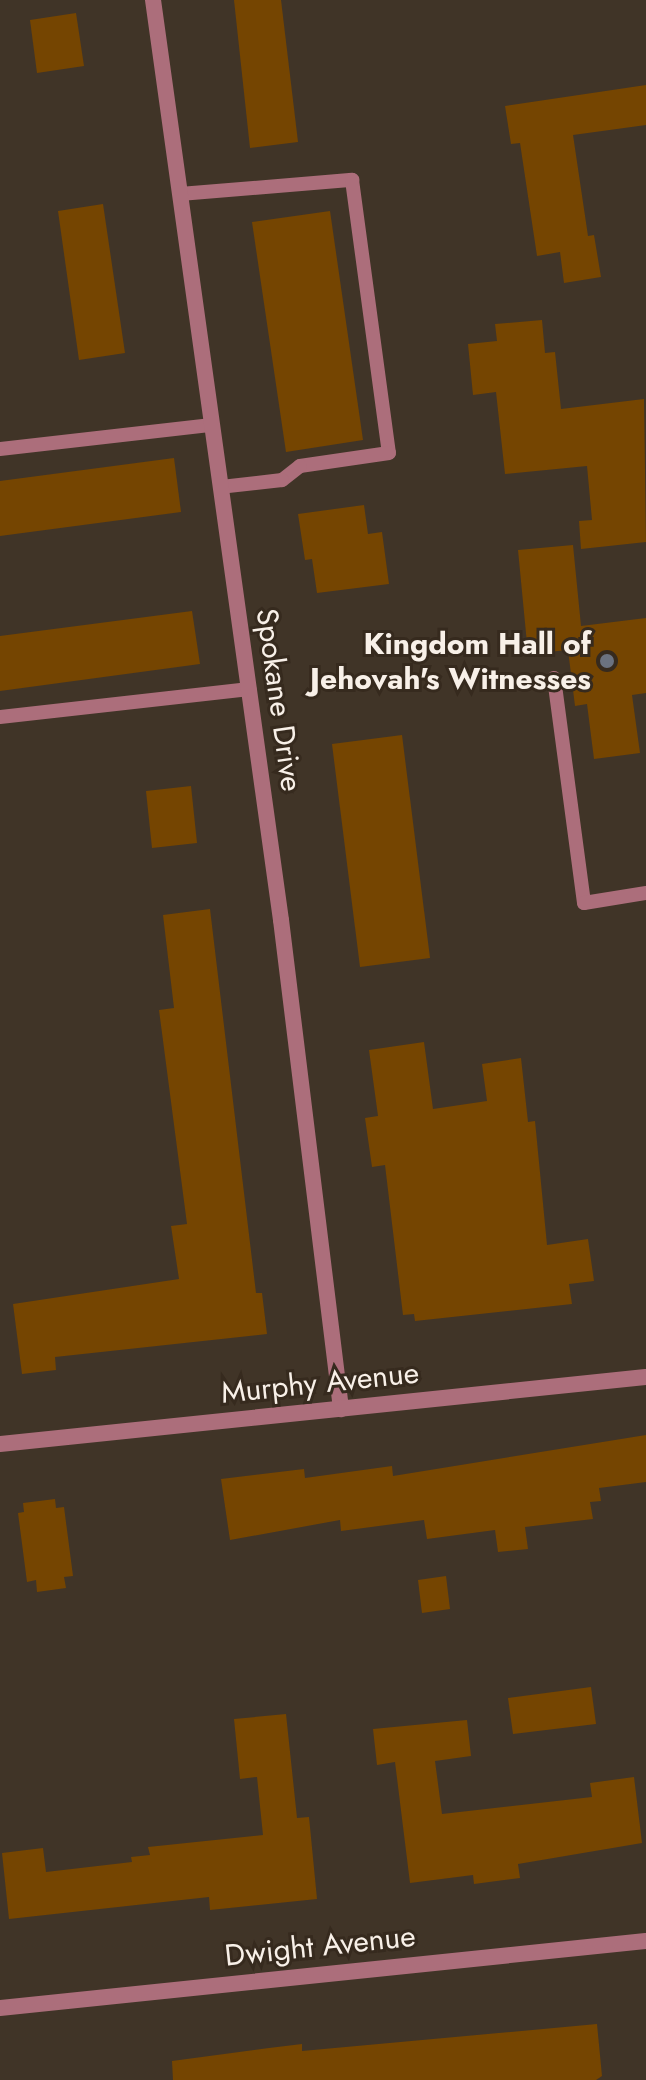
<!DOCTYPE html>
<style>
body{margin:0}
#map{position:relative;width:646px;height:2080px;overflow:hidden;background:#403427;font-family:Jost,sans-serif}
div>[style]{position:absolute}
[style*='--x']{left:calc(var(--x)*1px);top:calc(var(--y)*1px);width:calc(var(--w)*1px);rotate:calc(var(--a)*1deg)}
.building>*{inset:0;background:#754501}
.lane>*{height:14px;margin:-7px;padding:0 7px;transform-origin:7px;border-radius:7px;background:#ac6e7b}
.street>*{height:16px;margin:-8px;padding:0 8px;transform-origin:8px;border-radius:8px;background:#ac6e7b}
.dots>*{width:22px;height:22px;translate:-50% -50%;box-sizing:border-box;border:4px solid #362a1e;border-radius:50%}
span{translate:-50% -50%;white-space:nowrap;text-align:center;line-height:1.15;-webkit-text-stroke:6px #362a1e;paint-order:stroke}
.poi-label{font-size:30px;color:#f8f0e8;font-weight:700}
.right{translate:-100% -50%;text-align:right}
.street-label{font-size:30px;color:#f8f0e8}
</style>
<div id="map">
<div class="building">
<div style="clip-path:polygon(234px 0,281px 0,298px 142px,250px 148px)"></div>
<div style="clip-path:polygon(76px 13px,84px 66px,37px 73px,30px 20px)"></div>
<div style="clip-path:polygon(646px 85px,646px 125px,573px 135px,588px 236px,594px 235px,601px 277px,564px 283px,560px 252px,537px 256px,520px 143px,511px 144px,505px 106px)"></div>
<div style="clip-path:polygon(103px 204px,125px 353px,79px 360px,58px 211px)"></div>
<div style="clip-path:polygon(330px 211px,363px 440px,286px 452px,252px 222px)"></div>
<div style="clip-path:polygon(542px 320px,545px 353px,555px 352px,561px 409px,644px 399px,646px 542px,581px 549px,579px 521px,592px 520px,587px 466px,505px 474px,496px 392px,473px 395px,468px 344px,497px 341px,495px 324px)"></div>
<div style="clip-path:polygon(174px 458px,181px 512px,0 536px,0 481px)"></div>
<div style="clip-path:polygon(364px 505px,368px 534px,382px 532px,389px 584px,317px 593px,312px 559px,305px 560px,298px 514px)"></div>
<div style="clip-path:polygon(573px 545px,581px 626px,646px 618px,646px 693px,632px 695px,640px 753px,594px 759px,587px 704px,575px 706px,568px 650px,528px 654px,518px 550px)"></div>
<div style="clip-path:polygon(192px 611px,200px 664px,0 691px,0 636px)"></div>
<div style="clip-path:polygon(402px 735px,430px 958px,360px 967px,332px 744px)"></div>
<div style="clip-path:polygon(191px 786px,197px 843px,152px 848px,146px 791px)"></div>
<div style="clip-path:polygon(210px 909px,256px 1293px,262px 1293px,267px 1334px,55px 1357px,56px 1370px,22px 1374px,13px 1304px,179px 1279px,171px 1226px,187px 1224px,159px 1010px,174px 1008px,163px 915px)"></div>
<div style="clip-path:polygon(424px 1042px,433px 1109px,487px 1101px,482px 1064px,521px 1058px,528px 1122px,535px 1121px,547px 1245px,588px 1239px,594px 1281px,569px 1284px,572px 1304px,415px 1321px,414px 1314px,403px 1315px,385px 1165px,372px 1167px,365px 1118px,378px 1116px,369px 1050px)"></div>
<div style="clip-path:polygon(646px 1435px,646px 1482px,599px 1488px,601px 1501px,590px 1502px,593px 1519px,525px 1527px,528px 1549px,498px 1552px,495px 1530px,427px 1539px,424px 1520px,341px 1531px,340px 1520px,230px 1540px,221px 1479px,304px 1469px,305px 1478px,392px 1466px,393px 1476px)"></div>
<div style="clip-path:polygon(55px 1499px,56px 1508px,64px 1507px,73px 1576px,64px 1577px,66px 1588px,37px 1592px,36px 1580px,27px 1582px,18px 1513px,24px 1512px,23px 1503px)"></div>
<div style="clip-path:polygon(446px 1576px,450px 1609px,422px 1613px,418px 1580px)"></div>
<div style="clip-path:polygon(591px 1687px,596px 1724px,513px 1734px,508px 1698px)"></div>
<div style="clip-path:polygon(286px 1714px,297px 1818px,309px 1817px,317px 1899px,210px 1910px,209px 1897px,9px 1919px,2px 1853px,43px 1848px,46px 1872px,132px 1862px,131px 1857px,150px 1855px,148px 1847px,263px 1835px,257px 1777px,240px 1779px,234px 1719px)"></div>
<div style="clip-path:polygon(467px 1720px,471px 1756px,435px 1761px,442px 1814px,592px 1797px,590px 1783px,634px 1777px,642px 1843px,518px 1864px,520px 1878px,474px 1884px,473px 1875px,410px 1883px,395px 1762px,377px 1765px,373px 1729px)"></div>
<div style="clip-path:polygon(597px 2024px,602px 2076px,596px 2080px,173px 2080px,172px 2061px,269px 2048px,302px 2044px,302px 2051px)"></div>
</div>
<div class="lane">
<div style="--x:180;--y:194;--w:173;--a:-4.7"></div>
<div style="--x:352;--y:180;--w:275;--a:82.3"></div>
<div style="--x:389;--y:453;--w:90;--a:171.7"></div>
<div style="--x:300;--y:466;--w:23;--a:142"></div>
<div style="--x:282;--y:480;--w:61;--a:173.5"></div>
<div style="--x:0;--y:449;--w:213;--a:-6.5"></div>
<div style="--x:554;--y:678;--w:227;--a:82.4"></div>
<div style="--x:584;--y:903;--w:63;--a:-9.2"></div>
<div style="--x:0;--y:717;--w:251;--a:-6.4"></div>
</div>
<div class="street">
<div style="--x:153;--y:0;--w:929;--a:82.08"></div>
<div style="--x:281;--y:920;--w:493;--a:83"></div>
<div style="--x:0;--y:1444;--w:649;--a:-5.92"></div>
<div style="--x:0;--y:2008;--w:649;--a:-5.92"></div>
</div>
<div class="dots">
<div style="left:607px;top:661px;background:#6b7280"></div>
</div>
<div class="poi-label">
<span class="right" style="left:591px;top:661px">Kingdom Hall of<br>Jehovah's Witnesses</span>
</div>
<div class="street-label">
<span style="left:279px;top:700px;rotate:82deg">Spokane Drive</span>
<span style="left:320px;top:1383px;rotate:-6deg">Murphy Avenue</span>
<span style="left:320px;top:1946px;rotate:-6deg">Dwight Avenue</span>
</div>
</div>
